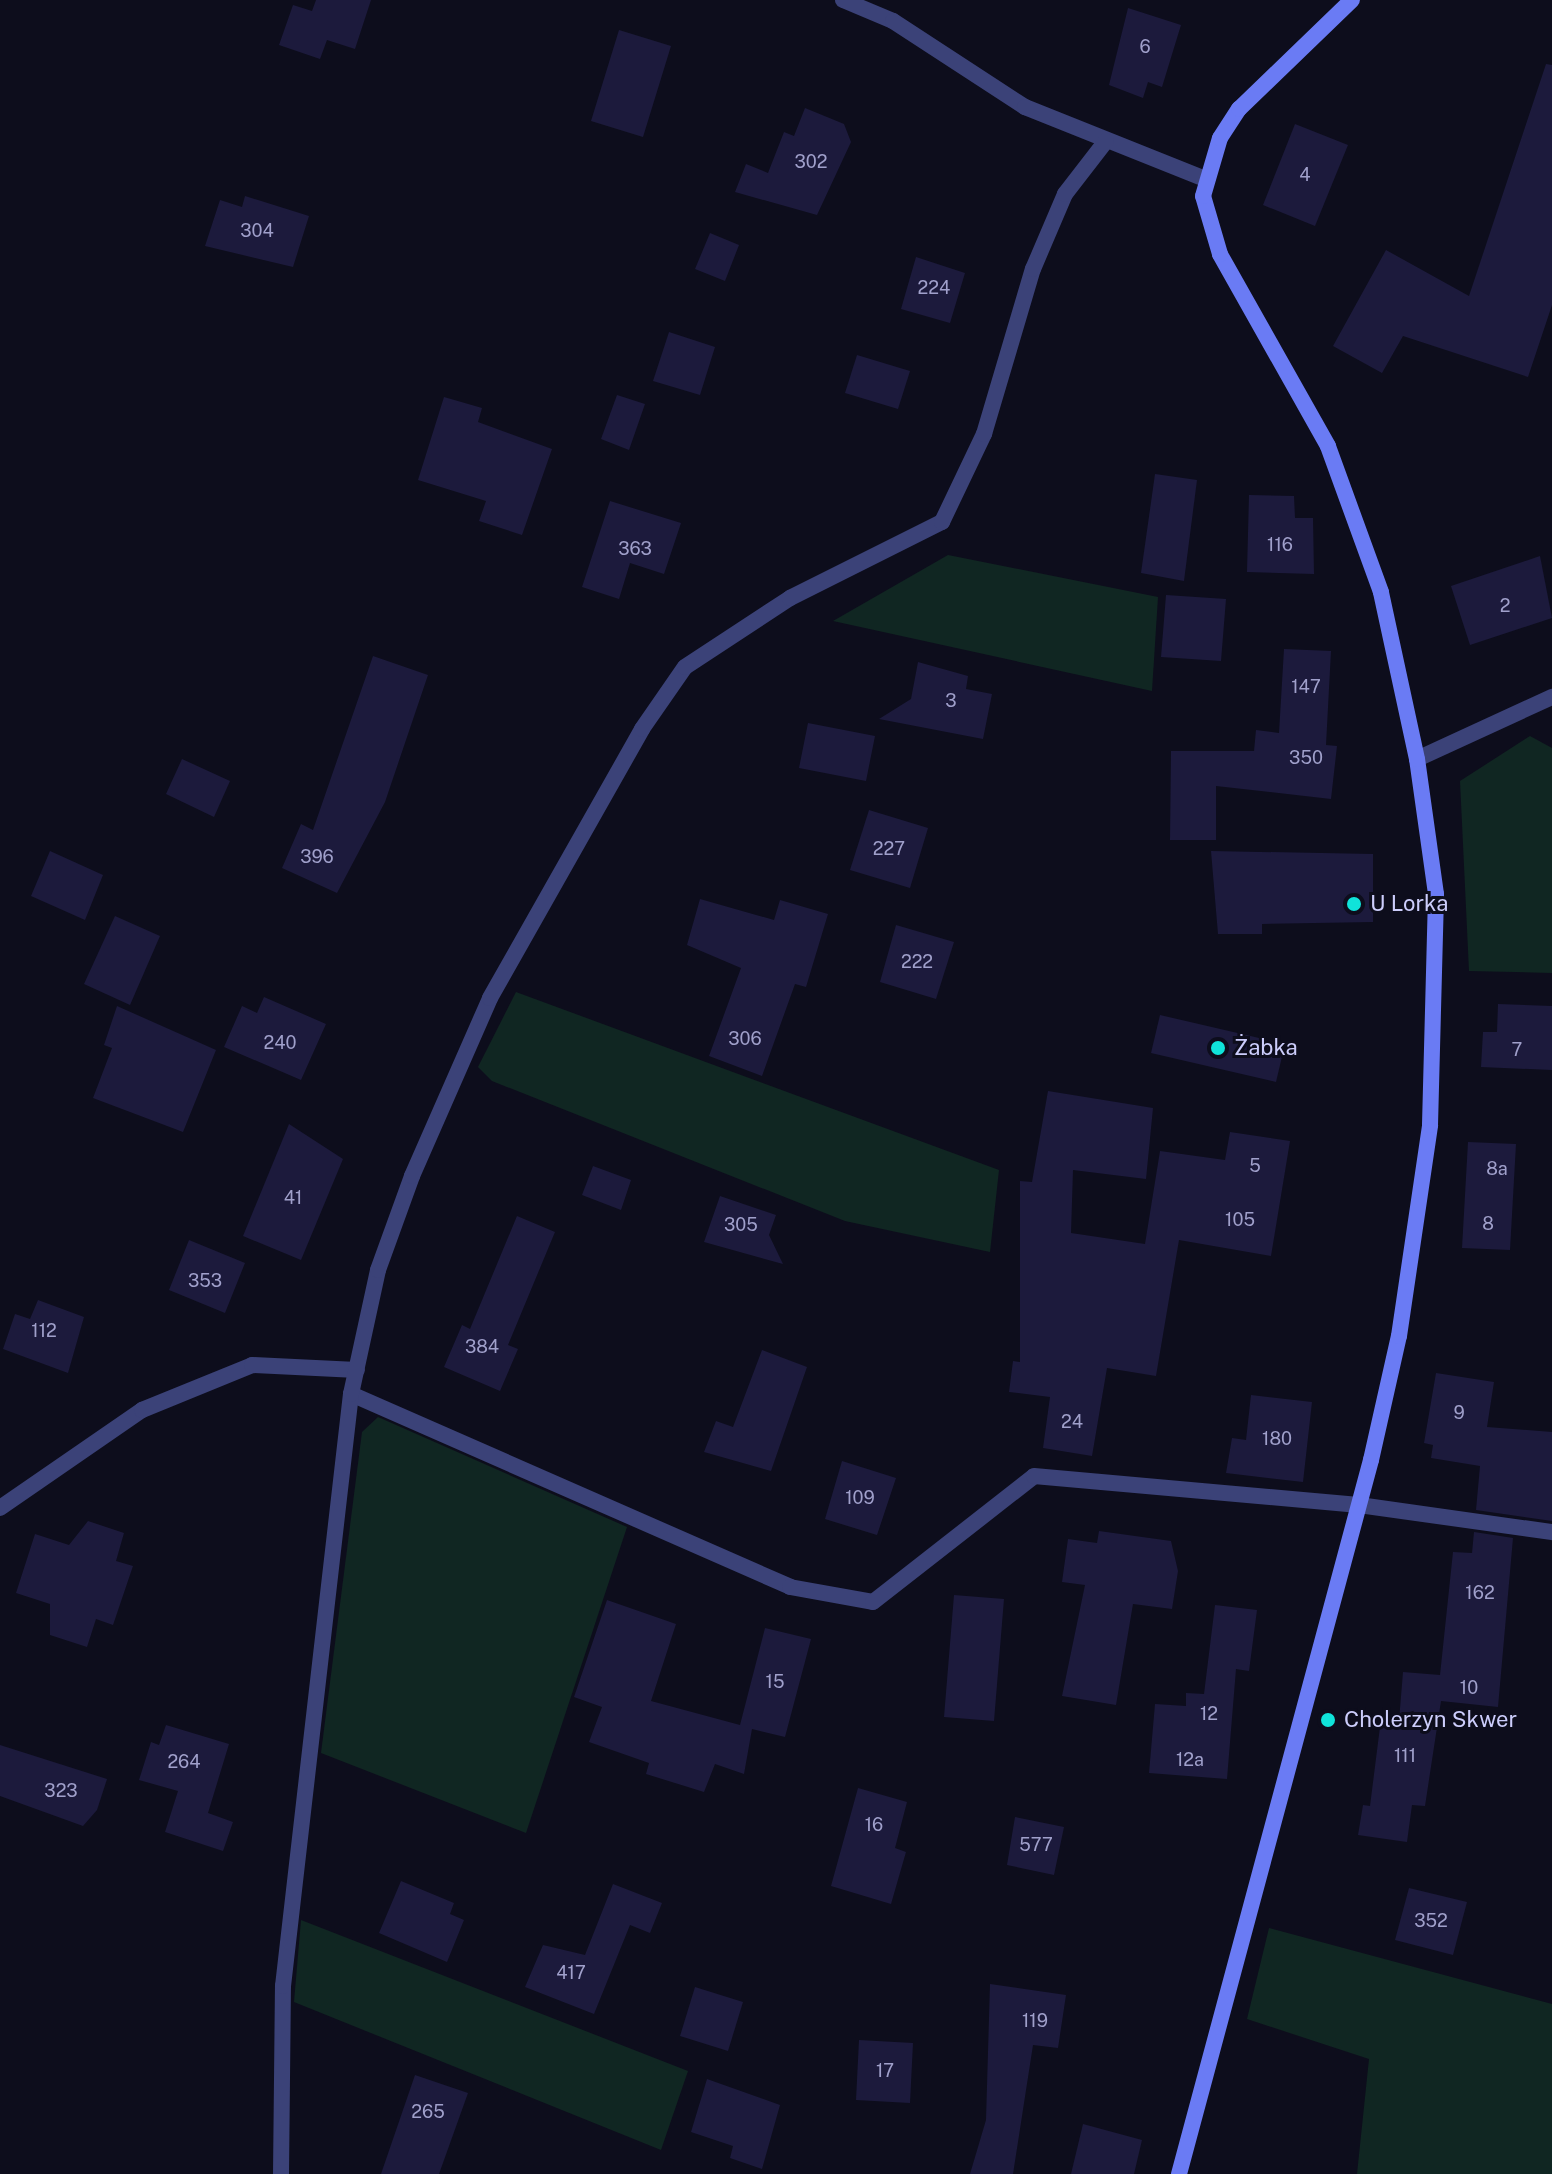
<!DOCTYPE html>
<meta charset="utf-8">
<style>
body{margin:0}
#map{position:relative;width:1552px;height:2174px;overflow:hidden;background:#0d0d1c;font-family:"Public Sans",sans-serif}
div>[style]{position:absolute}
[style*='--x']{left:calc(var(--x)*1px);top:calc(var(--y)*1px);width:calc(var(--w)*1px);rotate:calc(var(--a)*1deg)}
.green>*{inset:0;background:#102622}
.building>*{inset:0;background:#1c1a3c}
.lane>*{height:16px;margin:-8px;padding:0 8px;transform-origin:8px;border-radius:8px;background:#3b4278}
.street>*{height:16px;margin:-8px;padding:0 8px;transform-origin:8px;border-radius:8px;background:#3b4278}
.secondary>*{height:16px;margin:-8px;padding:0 8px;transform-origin:8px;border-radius:8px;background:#6a7bf4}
.dots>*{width:22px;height:22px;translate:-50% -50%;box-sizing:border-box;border:4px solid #0d0d1c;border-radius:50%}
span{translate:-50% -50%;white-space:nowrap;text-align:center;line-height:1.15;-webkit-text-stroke:6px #0d0d1c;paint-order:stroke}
.number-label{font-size:18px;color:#a0a0cb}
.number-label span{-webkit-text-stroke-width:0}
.poi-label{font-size:22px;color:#cccdfb}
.left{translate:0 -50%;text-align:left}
</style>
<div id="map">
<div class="green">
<div style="clip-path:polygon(948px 555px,1158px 597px,1152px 691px,833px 621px)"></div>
<div style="clip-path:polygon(1530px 736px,1552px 748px,1552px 973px,1469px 971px,1460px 781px)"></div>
<div style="clip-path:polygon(516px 992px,999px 1170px,990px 1252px,845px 1221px,492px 1081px,478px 1067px)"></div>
<div style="clip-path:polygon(378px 1417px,627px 1527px,526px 1833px,321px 1753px,362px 1432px)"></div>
<div style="clip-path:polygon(301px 1920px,688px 2071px,661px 2150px,294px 2002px)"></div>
<div style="clip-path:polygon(1269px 1928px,1552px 2004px,1552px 2174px,1357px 2174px,1369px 2059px,1247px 2019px)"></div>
</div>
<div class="building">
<div style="clip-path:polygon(316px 0,371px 0,355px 49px,327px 40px,320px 59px,279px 45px,293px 5px,312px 11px)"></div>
<div style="clip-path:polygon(1128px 8px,1181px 25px,1162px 87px,1148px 82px,1143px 98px,1109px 85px)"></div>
<div style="clip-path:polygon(619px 30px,671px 46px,643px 137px,591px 121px)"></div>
<div style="clip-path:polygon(1546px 64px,1552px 65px,1552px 305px,1528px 377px,1403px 336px,1382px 373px,1333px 346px,1386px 250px,1469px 296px)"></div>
<div style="clip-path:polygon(805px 108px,844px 124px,851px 142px,817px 215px,735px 192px,746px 164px,768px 173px,784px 132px,794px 136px)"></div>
<div style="clip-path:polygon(1295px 124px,1348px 145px,1315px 226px,1263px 205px)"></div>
<div style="clip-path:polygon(245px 196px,309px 216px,293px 267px,205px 246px,220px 200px,242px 207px)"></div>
<div style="clip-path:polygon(710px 233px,739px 245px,725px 281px,695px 269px)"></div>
<div style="clip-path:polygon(916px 257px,965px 273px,950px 323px,901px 309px)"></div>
<div style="clip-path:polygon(669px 332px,715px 347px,700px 395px,653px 381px)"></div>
<div style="clip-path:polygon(857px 355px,910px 371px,898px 409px,845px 393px)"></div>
<div style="clip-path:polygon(617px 395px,645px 404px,629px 450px,601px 439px)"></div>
<div style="clip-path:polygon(444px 397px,482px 408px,478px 422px,552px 449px,522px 535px,479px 521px,486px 501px,418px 480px)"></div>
<div style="clip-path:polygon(1155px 474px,1197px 480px,1184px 581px,1141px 573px)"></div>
<div style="clip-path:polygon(1249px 495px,1294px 496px,1295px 518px,1313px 518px,1314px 574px,1247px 572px)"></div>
<div style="clip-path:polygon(610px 501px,681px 523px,664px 574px,630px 563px,619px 599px,582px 587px)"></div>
<div style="clip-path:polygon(1540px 556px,1552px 618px,1470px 645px,1451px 586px)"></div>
<div style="clip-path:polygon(1166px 595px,1226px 599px,1221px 661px,1161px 657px)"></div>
<div style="clip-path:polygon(1284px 649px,1331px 651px,1326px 745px,1337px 746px,1331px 799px,1216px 786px,1216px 840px,1170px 840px,1171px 751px,1254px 751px,1256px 730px,1279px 733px)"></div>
<div style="clip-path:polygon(373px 656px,428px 675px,385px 802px,337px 893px,282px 868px,301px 824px,313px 830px)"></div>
<div style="clip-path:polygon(918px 662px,968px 676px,966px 689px,992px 694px,983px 739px,879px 719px,911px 699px)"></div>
<div style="clip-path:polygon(808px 723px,875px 736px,866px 781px,799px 768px)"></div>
<div style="clip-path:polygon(182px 759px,230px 781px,214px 817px,166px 794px)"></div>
<div style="clip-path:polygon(869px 810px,928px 828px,910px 888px,850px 870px)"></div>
<div style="clip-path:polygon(50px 851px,103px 875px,85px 920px,31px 896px)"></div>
<div style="clip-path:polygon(1211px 851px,1373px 854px,1373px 922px,1262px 924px,1262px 934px,1218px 934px)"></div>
<div style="clip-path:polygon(700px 899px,774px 920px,780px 900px,828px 914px,806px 987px,795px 984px,762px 1076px,709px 1056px,741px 968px,687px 945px)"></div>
<div style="clip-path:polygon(115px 916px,160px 936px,130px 1005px,84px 984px)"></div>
<div style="clip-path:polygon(896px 925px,954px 942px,936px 999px,880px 982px)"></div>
<div style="clip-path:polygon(264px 997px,326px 1024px,301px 1080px,224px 1047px,242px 1006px,257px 1013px)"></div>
<div style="clip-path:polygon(1498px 1004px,1552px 1006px,1552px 1070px,1481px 1067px,1483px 1032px,1497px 1032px)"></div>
<div style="clip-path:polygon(117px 1006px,216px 1050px,183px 1132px,93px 1098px,112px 1048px,104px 1045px)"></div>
<div style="clip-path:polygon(1160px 1015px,1285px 1044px,1276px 1082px,1151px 1053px)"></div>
<div style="clip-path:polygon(1048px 1091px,1153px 1108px,1146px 1179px,1073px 1170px,1071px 1233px,1145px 1244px,1160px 1151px,1225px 1160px,1230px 1132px,1290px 1141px,1271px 1256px,1179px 1240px,1156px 1376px,1107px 1368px,1092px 1456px,1043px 1448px,1050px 1397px,1009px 1392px,1013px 1361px,1020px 1362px,1020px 1181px,1032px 1182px)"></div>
<div style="clip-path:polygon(289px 1124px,343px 1159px,301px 1260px,243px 1236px)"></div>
<div style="clip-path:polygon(1468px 1142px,1516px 1144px,1510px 1250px,1462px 1248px)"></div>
<div style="clip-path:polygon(593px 1166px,631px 1180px,621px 1210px,582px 1195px)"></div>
<div style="clip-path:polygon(720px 1196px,776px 1215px,769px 1235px,783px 1264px,704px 1242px)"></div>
<div style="clip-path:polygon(517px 1216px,555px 1232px,508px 1345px,518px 1349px,500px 1391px,444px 1367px,462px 1325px,470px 1329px)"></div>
<div style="clip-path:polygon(189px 1240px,245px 1263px,225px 1313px,169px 1290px)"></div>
<div style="clip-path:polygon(38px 1300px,84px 1317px,68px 1373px,3px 1349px,15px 1314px,30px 1319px)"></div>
<div style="clip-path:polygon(762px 1350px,807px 1367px,771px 1471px,704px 1452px,716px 1421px,733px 1427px)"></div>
<div style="clip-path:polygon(1436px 1373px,1494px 1382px,1487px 1427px,1552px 1432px,1552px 1521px,1476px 1510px,1480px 1466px,1431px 1458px,1433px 1445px,1424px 1443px)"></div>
<div style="clip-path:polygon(1251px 1395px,1312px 1402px,1303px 1482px,1226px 1473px,1232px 1438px,1246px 1440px)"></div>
<div style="clip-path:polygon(842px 1461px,896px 1478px,877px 1535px,825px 1519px)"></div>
<div style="clip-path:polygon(88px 1521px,124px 1533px,116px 1561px,133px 1566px,113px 1625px,96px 1619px,87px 1647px,50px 1635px,50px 1604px,16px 1593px,35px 1534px,69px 1545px)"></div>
<div style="clip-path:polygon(1099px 1531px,1171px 1541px,1178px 1571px,1172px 1609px,1133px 1604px,1116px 1705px,1062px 1696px,1085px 1585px,1062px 1582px,1068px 1539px,1097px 1543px)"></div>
<div style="clip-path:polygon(1474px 1532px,1513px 1538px,1498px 1707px,1441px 1701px,1425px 1806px,1412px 1805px,1407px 1842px,1358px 1835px,1363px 1805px,1370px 1806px,1381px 1719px,1399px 1721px,1403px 1672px,1440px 1675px,1453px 1552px,1472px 1553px)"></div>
<div style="clip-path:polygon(954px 1595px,1004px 1599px,994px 1721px,944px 1717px)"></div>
<div style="clip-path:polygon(607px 1600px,676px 1624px,651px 1701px,740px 1725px,765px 1628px,811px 1639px,785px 1737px,752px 1729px,744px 1774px,715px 1764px,704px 1792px,646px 1774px,649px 1763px,589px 1742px,602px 1707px,574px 1697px)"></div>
<div style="clip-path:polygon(1215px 1605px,1257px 1610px,1249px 1671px,1236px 1669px,1227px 1779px,1149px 1773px,1155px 1704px,1186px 1706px,1186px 1693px,1204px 1694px)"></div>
<div style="clip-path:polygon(166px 1725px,229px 1744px,208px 1813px,233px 1822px,223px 1851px,165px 1832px,178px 1791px,139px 1780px,151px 1742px,159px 1745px)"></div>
<div style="clip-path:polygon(0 1745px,107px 1779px,97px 1810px,83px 1826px,0 1796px)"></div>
<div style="clip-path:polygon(858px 1788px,907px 1802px,895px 1848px,906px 1852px,891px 1904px,831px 1886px)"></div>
<div style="clip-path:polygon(1015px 1817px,1064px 1827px,1054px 1875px,1007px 1865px)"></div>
<div style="clip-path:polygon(401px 1881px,454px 1903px,450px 1914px,464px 1920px,447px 1962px,379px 1933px)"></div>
<div style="clip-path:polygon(613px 1884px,662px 1903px,650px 1933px,630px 1925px,594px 2014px,525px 1987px,543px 1945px,585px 1955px)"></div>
<div style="clip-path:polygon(1409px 1888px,1467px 1902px,1453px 1955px,1395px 1940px)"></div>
<div style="clip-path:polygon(990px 1984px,1066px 1995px,1058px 2048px,1033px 2045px,1013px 2174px,970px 2174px,986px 2120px)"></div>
<div style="clip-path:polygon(695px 1987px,743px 2002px,728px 2051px,680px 2036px)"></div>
<div style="clip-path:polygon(859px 2040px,913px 2043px,910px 2103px,856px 2100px)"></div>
<div style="clip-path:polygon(415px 2075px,468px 2093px,439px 2174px,381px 2174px)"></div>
<div style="clip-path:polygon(707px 2079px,780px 2105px,762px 2169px,730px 2158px,733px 2146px,691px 2132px)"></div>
<div style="clip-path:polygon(1083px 2124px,1142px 2140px,1134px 2174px,1071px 2174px)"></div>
</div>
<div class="lane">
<div style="--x:351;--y:1394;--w:480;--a:23.7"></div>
<div style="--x:790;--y:1587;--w:84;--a:10.2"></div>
<div style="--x:873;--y:1602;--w:204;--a:-38"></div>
<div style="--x:1034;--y:1476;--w:326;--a:5.1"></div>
<div style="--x:0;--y:1508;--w:173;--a:-34.6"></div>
<div style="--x:142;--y:1410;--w:119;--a:-22.2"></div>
<div style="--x:252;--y:1365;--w:105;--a:2.7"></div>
</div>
<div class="street">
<div style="--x:843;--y:0;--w:54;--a:22.8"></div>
<div style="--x:893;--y:21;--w:158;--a:33.1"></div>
<div style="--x:1025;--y:107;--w:194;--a:21.8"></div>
<div style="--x:1417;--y:759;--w:149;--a:-24.7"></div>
<div style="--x:1359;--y:1505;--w:195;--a:8"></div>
<div style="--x:281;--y:2174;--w:188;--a:-89.4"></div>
<div style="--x:283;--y:1986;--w:596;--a:-83.45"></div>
<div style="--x:351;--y:1394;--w:127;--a:-77.7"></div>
<div style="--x:378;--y:1270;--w:100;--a:-70.1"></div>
<div style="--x:412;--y:1176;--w:194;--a:-66.3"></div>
<div style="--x:490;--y:998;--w:309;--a:-60.5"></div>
<div style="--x:642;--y:729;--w:75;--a:-55.3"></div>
<div style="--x:685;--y:667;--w:126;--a:-33.3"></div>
<div style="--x:790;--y:598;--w:170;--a:-26.6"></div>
<div style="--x:942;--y:522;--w:98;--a:-64.5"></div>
<div style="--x:984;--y:434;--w:172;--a:-73.5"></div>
<div style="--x:1033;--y:269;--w:82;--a:-66.9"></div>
<div style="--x:1065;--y:194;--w:67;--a:-52.3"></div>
</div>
<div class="secondary">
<div style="--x:1179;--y:2174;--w:739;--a:-74.95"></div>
<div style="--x:1371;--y:1460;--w:127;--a:-77.3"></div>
<div style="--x:1399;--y:1336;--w:213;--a:-81.6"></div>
<div style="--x:1430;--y:1125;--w:231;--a:-88.5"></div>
<div style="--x:1436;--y:894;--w:136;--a:-98"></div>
<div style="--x:1417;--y:759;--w:171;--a:-102.2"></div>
<div style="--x:1381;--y:592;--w:155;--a:-110"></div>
<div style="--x:1328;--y:446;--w:220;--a:-119.4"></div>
<div style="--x:1220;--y:254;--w:60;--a:-106.3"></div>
<div style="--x:1203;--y:196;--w:60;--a:-73.7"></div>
<div style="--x:1220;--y:138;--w:35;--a:-57"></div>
<div style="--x:1239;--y:109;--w:157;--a:-44"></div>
</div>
<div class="dots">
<div style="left:1354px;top:904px;background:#10e3da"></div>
<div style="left:1218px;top:1048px;background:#10e3da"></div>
<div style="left:1328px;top:1720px;background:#10e3da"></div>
</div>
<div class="number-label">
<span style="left:1145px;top:47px">6</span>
<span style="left:811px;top:162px">302</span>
<span style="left:1305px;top:175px">4</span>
<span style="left:257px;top:231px">304</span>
<span style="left:934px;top:288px">224</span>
<span style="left:1280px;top:545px">116</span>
<span style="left:635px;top:549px">363</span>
<span style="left:1505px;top:606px">2</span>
<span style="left:1306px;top:687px">147</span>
<span style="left:951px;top:701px">3</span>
<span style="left:1306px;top:758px">350</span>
<span style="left:889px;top:849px">227</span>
<span style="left:317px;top:857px">396</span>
<span style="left:917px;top:962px">222</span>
<span style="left:745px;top:1039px">306</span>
<span style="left:280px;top:1043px">240</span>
<span style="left:1517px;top:1050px">7</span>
<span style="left:1255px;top:1166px">5</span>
<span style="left:1497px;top:1169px">8a</span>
<span style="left:293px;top:1198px">41</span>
<span style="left:1240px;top:1220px">105</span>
<span style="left:1488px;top:1224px">8</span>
<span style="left:741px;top:1225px">305</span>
<span style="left:205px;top:1281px">353</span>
<span style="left:44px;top:1331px">112</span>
<span style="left:482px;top:1347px">384</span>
<span style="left:1459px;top:1413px">9</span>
<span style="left:1072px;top:1422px">24</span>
<span style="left:1277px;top:1439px">180</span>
<span style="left:860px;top:1498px">109</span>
<span style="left:1480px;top:1593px">162</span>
<span style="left:775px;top:1682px">15</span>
<span style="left:1469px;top:1688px">10</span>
<span style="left:1209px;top:1714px">12</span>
<span style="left:1405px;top:1756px">111</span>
<span style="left:1190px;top:1760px">12a</span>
<span style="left:184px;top:1762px">264</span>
<span style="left:61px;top:1791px">323</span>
<span style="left:874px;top:1825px">16</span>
<span style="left:1036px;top:1845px">577</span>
<span style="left:1431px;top:1921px">352</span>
<span style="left:571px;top:1973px">417</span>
<span style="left:1035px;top:2021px">119</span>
<span style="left:885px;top:2071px">17</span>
<span style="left:428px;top:2112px">265</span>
</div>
<div class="poi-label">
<span class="left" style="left:1370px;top:904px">U Lorka</span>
<span class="left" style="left:1234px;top:1048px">Żabka</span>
<span class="left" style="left:1344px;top:1720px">Cholerzyn Skwer</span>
</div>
</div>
